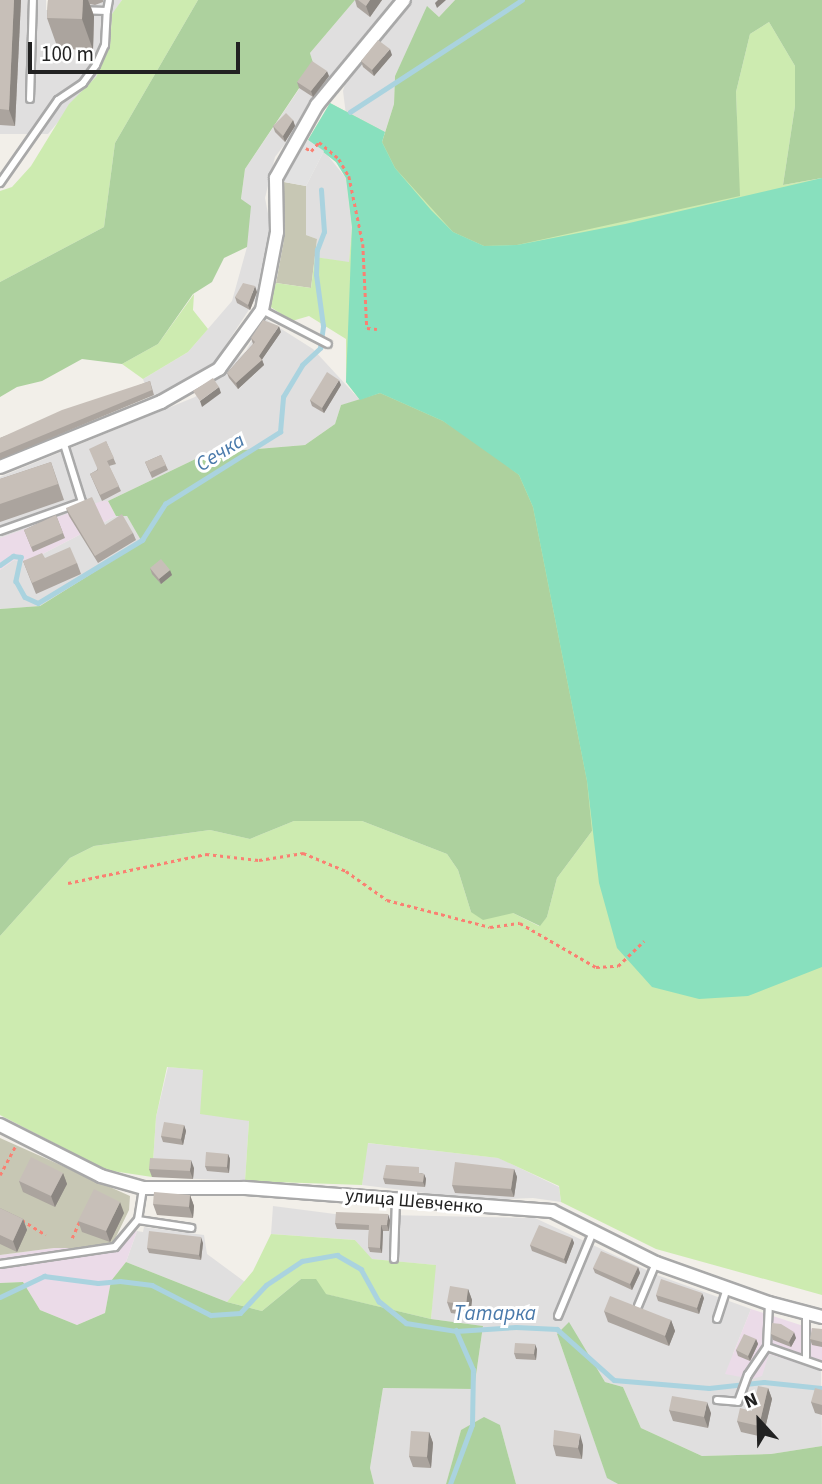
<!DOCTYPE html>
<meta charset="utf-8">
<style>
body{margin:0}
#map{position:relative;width:822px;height:1484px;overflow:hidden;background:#f2efe9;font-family:"Source Sans 3",sans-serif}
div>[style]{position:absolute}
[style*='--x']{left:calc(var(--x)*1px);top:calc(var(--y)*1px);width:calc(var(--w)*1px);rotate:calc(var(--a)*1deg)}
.residential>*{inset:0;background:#e0dfdf}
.industrial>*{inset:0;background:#ebdbe8}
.construction>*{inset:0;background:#c7c7b4}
.grass>*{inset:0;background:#cdebb0}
.forest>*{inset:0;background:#add19e}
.pitch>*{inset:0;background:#88e0be}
.parking>*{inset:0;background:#e2e2e2}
.stream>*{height:4.5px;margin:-2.25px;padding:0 2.25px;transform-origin:2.25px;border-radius:2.25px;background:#aad3df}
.path>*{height:2.5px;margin-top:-1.25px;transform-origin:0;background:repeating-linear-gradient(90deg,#fa8072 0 3.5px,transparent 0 7px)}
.roads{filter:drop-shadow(2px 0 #a9a9a9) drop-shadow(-2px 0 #a9a9a9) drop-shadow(0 2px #a9a9a9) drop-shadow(0 -2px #a9a9a9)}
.service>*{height:6px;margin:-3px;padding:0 3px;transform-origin:3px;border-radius:3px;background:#fff}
.minor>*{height:12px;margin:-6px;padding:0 6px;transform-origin:6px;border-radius:6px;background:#fff}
.wall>*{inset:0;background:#aba49e}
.shaded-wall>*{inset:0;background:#8b8681}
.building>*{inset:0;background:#c7bfb8}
span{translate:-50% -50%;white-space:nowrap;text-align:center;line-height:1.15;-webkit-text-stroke:6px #fff;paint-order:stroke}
.street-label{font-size:19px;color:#222}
.water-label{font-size:21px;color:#4a7aab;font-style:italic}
.north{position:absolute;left:724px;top:1386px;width:70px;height:70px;-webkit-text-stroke:5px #fff;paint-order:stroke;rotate:338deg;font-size:19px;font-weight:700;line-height:28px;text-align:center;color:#222}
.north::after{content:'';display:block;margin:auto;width:24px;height:32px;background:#222;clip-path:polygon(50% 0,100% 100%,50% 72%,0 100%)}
.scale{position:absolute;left:28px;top:42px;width:212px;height:32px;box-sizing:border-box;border:4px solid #222;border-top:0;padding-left:9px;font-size:21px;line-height:24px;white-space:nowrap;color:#222;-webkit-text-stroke:5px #fff;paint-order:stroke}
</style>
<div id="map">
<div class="residential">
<div style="clip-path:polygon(0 0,46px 0,46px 10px,64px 10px,65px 0,122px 0,112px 15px,110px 46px,96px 77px,48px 134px,0 134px)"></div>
<div style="clip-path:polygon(355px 0,399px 0,384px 12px,275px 157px,265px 198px,272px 234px,260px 293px,214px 363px,150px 400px,143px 379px,188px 352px,232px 301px,247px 247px,241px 200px,245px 169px,314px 67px,310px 53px)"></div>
<div style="clip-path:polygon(410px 0,455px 0,439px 17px,428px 7px,395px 76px,394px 104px,385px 132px,346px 115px,343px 91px,346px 80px)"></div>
<div style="clip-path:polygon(324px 151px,346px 178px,352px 227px,349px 263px,315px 257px,317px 239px,306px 235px,306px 186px)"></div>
<div style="clip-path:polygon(264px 318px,313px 349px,360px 400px,341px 405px,335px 424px,305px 445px,208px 453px,108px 501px,0 538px,0 477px,195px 397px,246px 351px)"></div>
<div style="clip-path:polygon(116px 516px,127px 516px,143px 542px,40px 606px,0 609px,0 570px,14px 560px,27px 562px)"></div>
<div style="clip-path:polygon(168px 1067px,203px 1070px,249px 1121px,245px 1181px,152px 1177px,156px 1117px)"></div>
<div style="clip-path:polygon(367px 1143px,499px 1158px,559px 1187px,561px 1202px,533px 1198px,481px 1200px,362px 1185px)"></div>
<div style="clip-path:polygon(273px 1206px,335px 1214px,535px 1218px,657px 1275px,751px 1309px,733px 1354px,769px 1354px,821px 1370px,822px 1446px,771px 1454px,702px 1456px,641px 1428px,623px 1387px,605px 1382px,557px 1334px,607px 1477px,618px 1484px,516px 1484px,500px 1425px,461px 1430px,446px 1484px,374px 1484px,370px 1468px,383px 1388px,474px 1389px,483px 1326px,431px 1319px,435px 1265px,371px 1259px,355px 1240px,271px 1234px)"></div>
<div style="clip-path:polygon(144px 1227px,204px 1235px,207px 1254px,245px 1282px,227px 1302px,126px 1262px,137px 1231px,143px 1232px)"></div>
</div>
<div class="industrial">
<div style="clip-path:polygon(102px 501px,108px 501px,116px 516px,27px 562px,14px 560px,0 570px,0 538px)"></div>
<div style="clip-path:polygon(137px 1231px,126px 1262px,111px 1281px,105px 1313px,77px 1325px,40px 1310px,23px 1282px,0 1283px,0 1255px,54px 1248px,102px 1248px)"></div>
<div style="clip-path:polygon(751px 1309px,822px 1332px,822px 1371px,769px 1354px,762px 1376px,752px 1379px,725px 1374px)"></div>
</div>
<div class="construction">
<div style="clip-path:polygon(284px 182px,306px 186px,306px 235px,317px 239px,311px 288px,276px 283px,284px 240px)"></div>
<div style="clip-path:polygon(0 1138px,130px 1196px,129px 1210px,113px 1243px,102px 1248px,54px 1248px,0 1255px)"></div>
</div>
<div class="grass">
<div style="clip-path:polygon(122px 0,198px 0,115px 143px,104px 227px,0 282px,0 191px,12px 187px,31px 166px,69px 104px,96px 77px,110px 46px,112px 14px)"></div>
<div style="clip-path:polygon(769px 22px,795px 66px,795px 106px,783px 185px,822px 178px,822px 1295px,656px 1249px,561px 1202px,559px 1186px,498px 1158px,368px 1143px,362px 1185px,245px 1181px,249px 1121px,200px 1114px,203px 1070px,167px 1067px,156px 1117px,152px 1177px,106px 1170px,0 1115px,0 936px,70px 858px,94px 846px,210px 830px,250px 839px,294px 821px,362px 821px,447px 854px,458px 870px,471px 912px,513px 913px,539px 926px,547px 917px,557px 878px,592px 831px,380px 393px,360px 400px,346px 382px,346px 339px,309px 316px,292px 321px,269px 306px,276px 283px,311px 288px,315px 257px,349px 262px,352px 227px,346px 178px,336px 162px,308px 140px,330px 103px,385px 132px,382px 142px,739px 196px,736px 92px,750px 34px)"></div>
<div style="clip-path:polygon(194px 294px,193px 310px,208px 329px,188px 352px,143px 379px,122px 364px,158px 344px)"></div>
<div style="clip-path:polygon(271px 1234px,355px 1240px,372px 1259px,436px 1265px,431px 1319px,325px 1294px,301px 1279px,262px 1311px,227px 1302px,253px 1271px)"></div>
</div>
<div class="forest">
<div style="clip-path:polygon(198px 0,355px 0,310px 53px,314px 66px,245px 169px,241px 199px,251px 206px,247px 247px,224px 258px,212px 282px,193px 294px,158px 344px,122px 364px,82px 359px,42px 381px,17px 387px,0 397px,0 282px,104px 227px,115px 143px)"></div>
<div style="clip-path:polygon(455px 0,822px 0,822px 178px,783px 185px,795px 106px,795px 66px,769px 22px,750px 34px,736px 92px,740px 196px,517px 245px,484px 246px,453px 232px,395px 168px,382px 142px,394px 104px,395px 76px,427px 6px,439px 17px)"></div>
<div style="clip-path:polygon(380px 393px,443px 421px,482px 446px,519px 475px,533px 507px,587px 781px,592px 831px,557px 878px,547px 917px,540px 926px,513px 913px,483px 920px,471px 912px,458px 870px,447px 854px,362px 821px,294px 821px,250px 839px,210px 830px,94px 846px,70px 858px,0 936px,0 609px,40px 606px,142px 542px,127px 516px,116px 516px,108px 501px,208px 453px,305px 445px,335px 424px,341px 405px)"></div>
<div style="clip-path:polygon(126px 1262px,227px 1302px,262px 1311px,301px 1279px,316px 1279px,326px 1294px,431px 1319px,483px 1326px,474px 1389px,383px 1388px,370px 1468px,374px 1484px,0 1484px,0 1283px,23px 1282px,40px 1310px,77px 1325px,105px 1313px,111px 1281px)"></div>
<div style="clip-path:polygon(569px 1322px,605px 1382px,623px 1387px,641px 1428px,702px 1456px,771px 1454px,822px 1446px,822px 1484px,618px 1484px,607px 1478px,557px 1334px)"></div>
<div style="clip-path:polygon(484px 1417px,500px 1425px,516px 1484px,446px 1484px,461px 1430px)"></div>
</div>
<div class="pitch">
<div style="clip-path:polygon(330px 103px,385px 132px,382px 142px,395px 168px,431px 210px,453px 232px,484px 246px,517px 245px,625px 224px,822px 178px,822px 967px,748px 996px,699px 999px,652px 987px,617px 948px,599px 883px,587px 781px,533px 507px,519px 475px,443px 421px,380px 393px,360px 400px,346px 382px,352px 227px,346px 178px,336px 162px,308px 140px)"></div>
</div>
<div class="parking">
<div style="clip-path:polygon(308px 140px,324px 151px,306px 186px,284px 182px,289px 166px)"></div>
</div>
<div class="stream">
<div style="--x:350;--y:112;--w:205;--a:-33.1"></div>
<div style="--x:0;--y:565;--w:16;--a:-35"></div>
<div style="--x:13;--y:556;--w:8;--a:7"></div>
<div style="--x:21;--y:557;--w:25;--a:102"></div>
<div style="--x:16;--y:581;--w:18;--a:61"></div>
<div style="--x:25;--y:597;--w:14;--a:25"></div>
<div style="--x:38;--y:603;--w:122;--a:-31.2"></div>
<div style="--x:142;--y:540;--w:43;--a:-57.4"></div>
<div style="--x:165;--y:504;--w:136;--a:-32.1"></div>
<div style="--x:280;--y:432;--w:35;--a:-85"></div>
<div style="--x:283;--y:397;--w:37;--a:-59"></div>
<div style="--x:302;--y:365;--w:25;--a:-43"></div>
<div style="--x:320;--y:348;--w:22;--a:-82"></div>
<div style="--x:323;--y:326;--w:51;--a:-97.8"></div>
<div style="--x:316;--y:275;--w:25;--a:-88"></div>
<div style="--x:317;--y:250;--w:19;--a:-69"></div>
<div style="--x:324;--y:232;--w:42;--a:-94.1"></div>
<div style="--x:0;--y:1297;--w:49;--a:-25.5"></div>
<div style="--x:44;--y:1276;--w:54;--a:7.4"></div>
<div style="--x:98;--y:1283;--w:22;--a:-5"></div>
<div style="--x:120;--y:1281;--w:32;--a:7"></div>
<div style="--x:152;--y:1285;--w:66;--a:27"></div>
<div style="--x:211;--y:1315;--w:29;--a:-4"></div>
<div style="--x:240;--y:1313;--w:38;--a:-47"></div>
<div style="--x:266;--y:1285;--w:43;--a:-33.7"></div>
<div style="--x:302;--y:1261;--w:36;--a:-10"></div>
<div style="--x:337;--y:1255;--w:28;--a:30"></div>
<div style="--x:361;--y:1269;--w:37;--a:61"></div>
<div style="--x:379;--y:1301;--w:35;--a:39"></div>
<div style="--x:406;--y:1323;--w:51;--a:9.1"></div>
<div style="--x:456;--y:1331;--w:60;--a:-3.8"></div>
<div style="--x:516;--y:1327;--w:41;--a:2.8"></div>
<div style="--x:557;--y:1329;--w:76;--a:41.8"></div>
<div style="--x:614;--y:1380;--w:95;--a:4.8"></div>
<div style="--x:709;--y:1388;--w:55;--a:-6.2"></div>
<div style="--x:764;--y:1382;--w:58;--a:5.9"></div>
<div style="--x:450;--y:1484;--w:63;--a:-69.6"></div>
<div style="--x:472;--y:1425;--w:55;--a:-89"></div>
<div style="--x:473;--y:1370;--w:43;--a:-113.6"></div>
</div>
<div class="path">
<div style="--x:306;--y:148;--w:6;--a:31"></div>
<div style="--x:311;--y:151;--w:12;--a:-48"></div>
<div style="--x:319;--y:142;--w:26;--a:40"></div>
<div style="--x:339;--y:159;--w:20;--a:60"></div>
<div style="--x:349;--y:176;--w:69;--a:78.4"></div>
<div style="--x:363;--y:244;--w:84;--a:87.3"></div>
<div style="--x:367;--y:328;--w:10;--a:6"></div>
<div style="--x:68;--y:883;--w:141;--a:-11.9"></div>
<div style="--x:206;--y:854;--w:53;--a:6.5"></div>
<div style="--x:259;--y:860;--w:45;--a:-9"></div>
<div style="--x:303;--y:853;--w:47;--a:22.7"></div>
<div style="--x:346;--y:871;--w:50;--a:35.3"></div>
<div style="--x:387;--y:900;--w:106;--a:14.7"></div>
<div style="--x:490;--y:927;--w:30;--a:-8"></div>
<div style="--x:520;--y:923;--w:88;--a:30.1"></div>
<div style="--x:596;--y:967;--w:22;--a:-3"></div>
<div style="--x:618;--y:966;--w:36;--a:-44"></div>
<div style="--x:0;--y:1175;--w:32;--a:-62"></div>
<div style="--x:22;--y:1220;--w:28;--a:32"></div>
<div style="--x:72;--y:1238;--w:20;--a:-66"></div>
</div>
<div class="roads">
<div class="service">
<div style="--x:107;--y:11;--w:11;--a:-80"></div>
<div style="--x:30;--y:99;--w:99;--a:-88.3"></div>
<div style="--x:0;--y:183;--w:101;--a:-55.1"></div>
<div style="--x:58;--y:100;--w:30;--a:-34"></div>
<div style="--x:83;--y:83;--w:22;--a:-54"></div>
<div style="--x:96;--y:65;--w:22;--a:-66"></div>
<div style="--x:105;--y:45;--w:34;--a:-87"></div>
<div style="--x:107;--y:11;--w:23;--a:-178"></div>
<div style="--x:262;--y:310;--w:74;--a:27.3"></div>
<div style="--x:0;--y:531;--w:87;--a:-19.5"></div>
<div style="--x:82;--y:502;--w:64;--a:-107.3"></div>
<div style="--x:138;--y:1220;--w:54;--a:8.6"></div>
<div style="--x:394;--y:1259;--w:59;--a:-88.1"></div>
<div style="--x:0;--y:1264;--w:116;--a:-8.4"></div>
<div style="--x:115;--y:1247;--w:35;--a:-50"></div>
<div style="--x:138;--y:1220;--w:32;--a:-81"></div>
<div style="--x:638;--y:1306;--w:47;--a:-67.3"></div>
<div style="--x:558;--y:1316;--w:91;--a:-67.4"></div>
<div style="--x:717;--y:1319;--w:33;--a:-72"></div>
<div style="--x:767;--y:1347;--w:58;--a:19.1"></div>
<div style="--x:806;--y:1357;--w:43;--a:-90"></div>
<div style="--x:717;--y:1400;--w:21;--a:5"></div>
<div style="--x:738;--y:1402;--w:29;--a:-70"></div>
<div style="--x:748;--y:1375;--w:34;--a:-56"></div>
<div style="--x:767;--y:1347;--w:44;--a:-87.4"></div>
</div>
<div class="minor">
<div style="--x:0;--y:467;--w:174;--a:-22"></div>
<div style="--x:161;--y:402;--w:67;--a:-29.6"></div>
<div style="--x:219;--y:369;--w:73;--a:-53.9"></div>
<div style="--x:262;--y:310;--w:79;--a:-79.1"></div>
<div style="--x:277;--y:232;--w:54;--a:-91.1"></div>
<div style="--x:276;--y:178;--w:84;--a:-60.7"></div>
<div style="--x:317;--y:105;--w:136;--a:-50.4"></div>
<div style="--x:0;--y:1125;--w:113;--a:26.8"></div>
<div style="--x:101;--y:1176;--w:44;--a:15.9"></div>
<div style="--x:143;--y:1188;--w:102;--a:0"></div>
<div style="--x:245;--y:1188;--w:308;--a:4.3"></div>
<div style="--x:552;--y:1211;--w:116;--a:26.6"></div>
<div style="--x:656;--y:1263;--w:120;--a:19.5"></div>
<div style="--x:769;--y:1303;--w:55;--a:14.8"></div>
</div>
</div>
<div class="wall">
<div style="clip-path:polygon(0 0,21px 0,15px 126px,0 125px)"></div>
<div style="clip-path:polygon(48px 0,103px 0,103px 2px,95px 5px,90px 4px,94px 16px,93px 50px,58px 49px,47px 18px)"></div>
<div style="clip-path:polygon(355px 0,382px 0,370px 17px,357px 7px)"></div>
<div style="clip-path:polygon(392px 55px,374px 76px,363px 67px,361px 61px)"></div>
<div style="clip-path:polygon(329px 76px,313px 97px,299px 88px,297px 82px)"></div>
<div style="clip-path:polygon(293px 120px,295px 126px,285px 142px,275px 132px,273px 126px)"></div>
<div style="clip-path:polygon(257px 292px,250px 310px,237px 303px,235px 297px)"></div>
<div style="clip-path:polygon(281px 332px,262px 359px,264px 365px,238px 389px,229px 378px,227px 373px,253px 344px,251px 338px)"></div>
<div style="clip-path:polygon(150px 381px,154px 395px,0 459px,0 438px)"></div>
<div style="clip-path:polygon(341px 385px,324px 413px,312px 406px,310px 400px)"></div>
<div style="clip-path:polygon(106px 441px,116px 464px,109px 466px,121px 491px,102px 501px,90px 474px,97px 470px)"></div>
<div style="clip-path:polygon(161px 455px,168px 470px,152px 478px,145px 462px)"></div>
<div style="clip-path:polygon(51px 462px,64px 500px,0 522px,0 479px)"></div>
<div style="clip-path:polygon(66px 508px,105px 525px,133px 533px,136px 540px,98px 563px,69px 516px)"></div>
<div style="clip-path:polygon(56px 515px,65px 538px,33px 552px,24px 530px)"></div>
<div style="clip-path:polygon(45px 558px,77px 563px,81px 574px,36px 594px,23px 561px)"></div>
<div style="clip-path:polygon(150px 568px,172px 575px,161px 584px,152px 574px)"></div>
<div style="clip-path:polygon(184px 1125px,186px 1131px,183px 1145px,163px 1142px,161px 1136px)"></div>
<div style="clip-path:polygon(228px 1154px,230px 1159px,229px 1173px,207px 1171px,205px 1166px)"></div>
<div style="clip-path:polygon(194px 1168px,193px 1179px,152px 1177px,149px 1169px)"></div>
<div style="clip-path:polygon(514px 1169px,517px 1177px,514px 1197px,455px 1193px,452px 1185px)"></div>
<div style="clip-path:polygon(63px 1173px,67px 1184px,55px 1207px,23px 1192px,19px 1181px)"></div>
<div style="clip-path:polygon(421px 1173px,424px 1174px,426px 1179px,425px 1187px,385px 1184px,383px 1178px)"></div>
<div style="clip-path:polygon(190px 1195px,194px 1206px,193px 1218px,157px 1215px,153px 1204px)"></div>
<div style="clip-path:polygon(0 1208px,23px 1219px,27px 1230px,17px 1252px,0 1244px)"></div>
<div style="clip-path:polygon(124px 1213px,110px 1242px,82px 1232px,78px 1221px)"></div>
<div style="clip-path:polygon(390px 1220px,389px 1231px,383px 1231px,382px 1253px,370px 1252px,368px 1247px,369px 1230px,337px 1229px,335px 1223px)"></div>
<div style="clip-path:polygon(572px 1238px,574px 1243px,566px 1264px,532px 1251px,530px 1245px)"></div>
<div style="clip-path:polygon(203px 1243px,201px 1260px,149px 1253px,147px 1248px)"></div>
<div style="clip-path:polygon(638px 1267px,640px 1273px,632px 1290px,595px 1273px,593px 1268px)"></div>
<div style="clip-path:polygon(468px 1289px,472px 1300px,470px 1316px,451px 1313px,447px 1302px)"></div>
<div style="clip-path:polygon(656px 1295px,704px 1298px,699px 1314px,658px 1301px)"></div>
<div style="clip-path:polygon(604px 1311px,671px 1320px,675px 1331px,669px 1346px,608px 1322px)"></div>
<div style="clip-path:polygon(822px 1329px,822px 1347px,812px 1345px,810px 1339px)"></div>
<div style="clip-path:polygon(771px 1334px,796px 1338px,791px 1347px,773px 1340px)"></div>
<div style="clip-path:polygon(756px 1339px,758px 1344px,750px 1361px,738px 1356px,736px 1350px)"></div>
<div style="clip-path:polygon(537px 1349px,536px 1360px,516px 1359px,514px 1353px)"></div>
<div style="clip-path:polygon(768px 1388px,772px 1399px,763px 1437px,741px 1432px,737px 1421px,752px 1411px)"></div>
<div style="clip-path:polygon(822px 1390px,822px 1415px,815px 1413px,811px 1402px)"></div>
<div style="clip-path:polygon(669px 1410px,711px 1413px,708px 1428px,673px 1421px)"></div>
<div style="clip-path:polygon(429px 1432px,433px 1443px,431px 1468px,413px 1467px,409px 1456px)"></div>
<div style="clip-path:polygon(553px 1445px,583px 1445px,582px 1459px,556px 1456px)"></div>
</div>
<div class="shaded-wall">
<div style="clip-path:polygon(14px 0,21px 0,15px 126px,9px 110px)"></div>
<div style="clip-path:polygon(83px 0,88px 0,94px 16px,93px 50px,82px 19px)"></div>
<div style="clip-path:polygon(370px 0,382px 0,370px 17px,366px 6px)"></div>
<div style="clip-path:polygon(438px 0,446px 0,437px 8px,435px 3px)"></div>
<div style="clip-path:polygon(390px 49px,392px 55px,374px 76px,372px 70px)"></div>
<div style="clip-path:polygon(327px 71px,329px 76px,313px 97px,311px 91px)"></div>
<div style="clip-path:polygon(293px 120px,295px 126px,285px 142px,283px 136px)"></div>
<div style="clip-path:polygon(255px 286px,257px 292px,250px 310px,248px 305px)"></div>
<div style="clip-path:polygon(279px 326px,281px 332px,261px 361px,262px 360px,264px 365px,238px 389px,236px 383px,259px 356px)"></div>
<div style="clip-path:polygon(339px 380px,341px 385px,324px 413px,322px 408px)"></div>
<div style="clip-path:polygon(219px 387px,221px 393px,202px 407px,200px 401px)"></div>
<div style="clip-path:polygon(170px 570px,172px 575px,161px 584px,159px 579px)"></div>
<div style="clip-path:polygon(184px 1125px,186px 1131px,183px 1145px,181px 1139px)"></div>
<div style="clip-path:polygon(228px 1154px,230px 1159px,229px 1173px,227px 1167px)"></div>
<div style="clip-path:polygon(191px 1160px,194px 1168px,193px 1179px,190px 1171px)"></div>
<div style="clip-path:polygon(514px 1169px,517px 1177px,514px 1197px,511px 1189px)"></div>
<div style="clip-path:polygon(63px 1173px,67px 1184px,55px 1207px,51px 1196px)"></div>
<div style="clip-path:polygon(424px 1174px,426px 1179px,425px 1187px,423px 1182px)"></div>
<div style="clip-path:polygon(190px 1195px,194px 1206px,193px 1218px,189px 1207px)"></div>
<div style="clip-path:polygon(120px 1202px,124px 1213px,110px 1242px,106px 1231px)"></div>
<div style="clip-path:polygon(388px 1214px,390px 1220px,389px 1231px,387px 1225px)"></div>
<div style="clip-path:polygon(23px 1219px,27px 1230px,17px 1252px,13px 1241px)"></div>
<div style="clip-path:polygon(381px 1225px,383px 1231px,382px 1253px,380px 1248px)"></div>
<div style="clip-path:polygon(201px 1237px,203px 1243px,201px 1260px,199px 1255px)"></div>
<div style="clip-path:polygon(572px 1238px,574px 1243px,566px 1264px,564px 1259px)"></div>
<div style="clip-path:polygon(638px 1267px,640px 1273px,632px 1290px,630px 1284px)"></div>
<div style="clip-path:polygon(468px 1289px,472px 1300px,470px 1316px,466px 1305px)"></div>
<div style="clip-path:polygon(702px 1293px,704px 1298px,699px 1314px,697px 1308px)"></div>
<div style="clip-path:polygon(671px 1320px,675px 1331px,669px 1346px,665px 1336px)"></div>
<div style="clip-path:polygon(794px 1332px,796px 1338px,791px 1347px,789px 1342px)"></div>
<div style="clip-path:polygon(756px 1339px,758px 1344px,750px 1361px,748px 1356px)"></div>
<div style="clip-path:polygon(535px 1344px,537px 1349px,536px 1360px,534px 1354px)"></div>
<div style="clip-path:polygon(768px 1388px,772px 1399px,763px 1437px,759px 1426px)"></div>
<div style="clip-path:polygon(707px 1402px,711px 1413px,708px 1428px,704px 1417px)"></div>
<div style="clip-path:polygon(429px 1432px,433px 1443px,431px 1468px,427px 1457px)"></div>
<div style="clip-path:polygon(580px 1434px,583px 1445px,582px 1459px,578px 1448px)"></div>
</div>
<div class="building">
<div style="clip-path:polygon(0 0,14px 0,9px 110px,0 109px)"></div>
<div style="clip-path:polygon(48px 0,83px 0,82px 19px,47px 18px)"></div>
<div style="clip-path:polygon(358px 0,370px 0,366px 6px)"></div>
<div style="clip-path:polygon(378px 40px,390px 49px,372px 70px,361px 61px)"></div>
<div style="clip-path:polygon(312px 61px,327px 71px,311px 91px,297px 82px)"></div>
<div style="clip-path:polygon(286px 113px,293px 120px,283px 136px,273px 126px)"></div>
<div style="clip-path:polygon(243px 283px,255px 286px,248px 305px,235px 297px)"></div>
<div style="clip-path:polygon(263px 320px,279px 326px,259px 356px,262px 360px,236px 383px,227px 373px,255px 342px,251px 338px)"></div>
<div style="clip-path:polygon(327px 372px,339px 380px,322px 408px,310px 400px)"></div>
<div style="clip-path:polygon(213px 378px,219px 387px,200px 401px,193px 391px)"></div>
<div style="clip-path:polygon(150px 381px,152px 390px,0 453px,0 438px,62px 410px)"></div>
<div style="clip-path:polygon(106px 441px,114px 458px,107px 461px,119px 486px,100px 495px,90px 474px,98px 470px,89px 449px)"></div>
<div style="clip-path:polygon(161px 455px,166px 465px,150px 472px,145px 462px)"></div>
<div style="clip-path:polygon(51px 462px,58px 484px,0 504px,0 479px)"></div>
<div style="clip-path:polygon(92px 497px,105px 525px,122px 514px,133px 533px,95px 556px,66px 508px)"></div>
<div style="clip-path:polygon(56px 515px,63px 533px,31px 547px,24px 530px)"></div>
<div style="clip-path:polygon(70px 547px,77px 563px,32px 583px,23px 561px,42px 553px,45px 558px)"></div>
<div style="clip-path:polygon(161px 559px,170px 570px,159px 579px,150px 568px)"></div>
<div style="clip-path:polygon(164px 1122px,184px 1125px,181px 1139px,161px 1136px)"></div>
<div style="clip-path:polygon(206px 1152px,228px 1154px,227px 1167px,205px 1166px)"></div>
<div style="clip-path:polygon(31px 1157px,63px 1173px,51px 1196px,19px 1181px)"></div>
<div style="clip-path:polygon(150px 1158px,191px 1160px,190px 1171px,149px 1169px)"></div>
<div style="clip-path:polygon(455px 1162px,514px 1169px,511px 1189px,452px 1185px)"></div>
<div style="clip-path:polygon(386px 1165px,419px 1167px,419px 1173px,424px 1174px,423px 1182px,383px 1178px)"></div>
<div style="clip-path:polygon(94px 1189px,120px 1202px,106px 1231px,78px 1221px)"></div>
<div style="clip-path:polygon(154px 1192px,190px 1195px,189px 1207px,153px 1204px)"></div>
<div style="clip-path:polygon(0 1208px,23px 1219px,13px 1241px,0 1235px)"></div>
<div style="clip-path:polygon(336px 1212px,388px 1214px,387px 1225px,381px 1225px,380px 1248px,368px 1247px,369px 1225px,335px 1223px)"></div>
<div style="clip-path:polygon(539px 1225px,572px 1238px,564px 1259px,530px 1245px)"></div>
<div style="clip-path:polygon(149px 1231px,201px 1237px,199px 1255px,147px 1248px)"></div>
<div style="clip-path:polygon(601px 1251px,638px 1267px,630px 1284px,593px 1268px)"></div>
<div style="clip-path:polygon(661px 1279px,702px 1293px,697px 1308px,656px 1295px)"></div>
<div style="clip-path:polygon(450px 1286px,468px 1289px,466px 1305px,447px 1302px)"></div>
<div style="clip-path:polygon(610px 1296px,671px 1320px,665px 1336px,604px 1311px)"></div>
<div style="clip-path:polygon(772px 1323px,781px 1324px,794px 1332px,789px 1342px,771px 1334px)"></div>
<div style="clip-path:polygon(812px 1328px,822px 1329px,822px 1342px,810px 1339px)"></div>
<div style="clip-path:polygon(744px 1334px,756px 1339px,748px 1356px,736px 1350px)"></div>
<div style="clip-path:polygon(515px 1343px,535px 1344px,534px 1354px,514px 1353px)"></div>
<div style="clip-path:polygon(758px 1386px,768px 1388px,759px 1426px,737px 1421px,740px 1408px,752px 1411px)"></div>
<div style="clip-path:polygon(815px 1388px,822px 1390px,822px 1405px,811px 1402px)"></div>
<div style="clip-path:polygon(672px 1396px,707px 1402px,704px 1417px,669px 1410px)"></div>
<div style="clip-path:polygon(554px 1430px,580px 1434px,578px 1448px,553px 1445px)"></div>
<div style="clip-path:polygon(411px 1431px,429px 1432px,427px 1457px,409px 1456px)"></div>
</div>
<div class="street-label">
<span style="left:414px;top:1202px;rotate:5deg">улица Шевченко</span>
</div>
<div class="water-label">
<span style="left:220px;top:452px;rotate:-32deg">Сечка</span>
<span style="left:495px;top:1313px">Татарка</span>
</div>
<div class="north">N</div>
<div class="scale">100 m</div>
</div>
